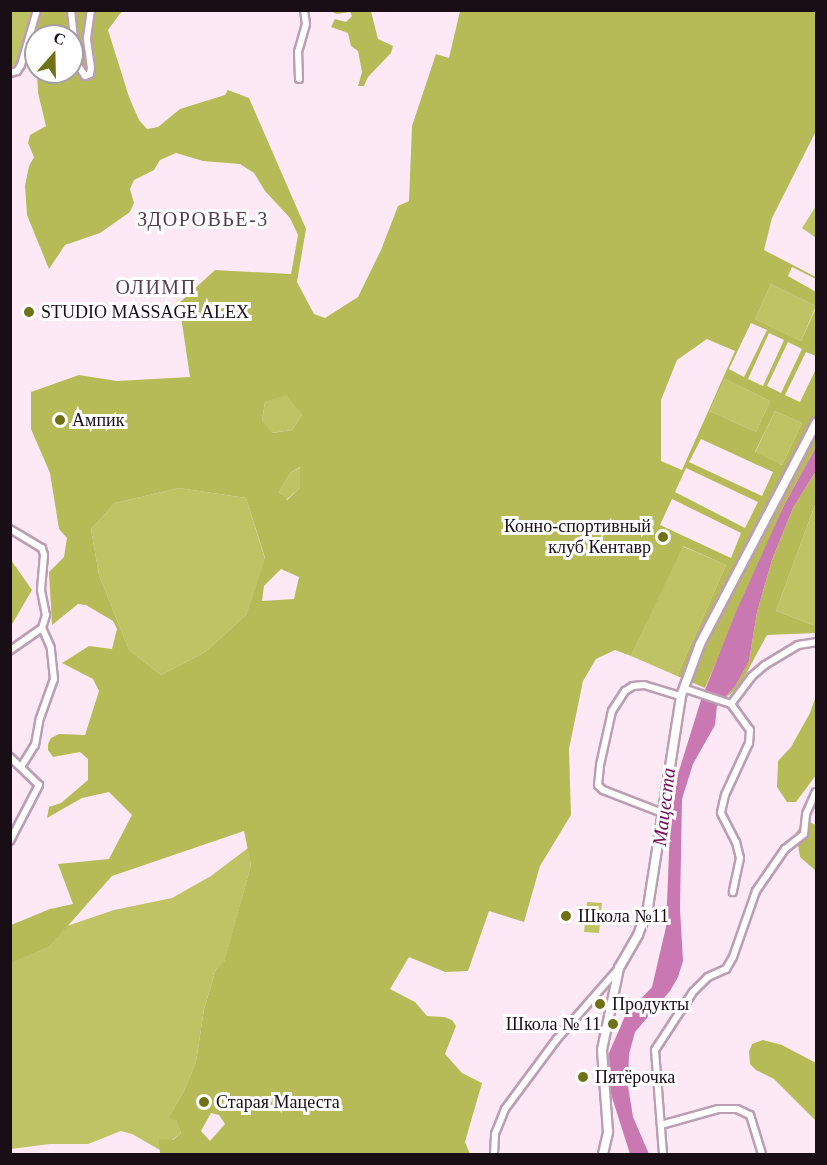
<!DOCTYPE html>
<meta charset="utf-8">
<style>
body{margin:0}
#map{position:relative;width:827px;height:1165px;overflow:hidden;background:#fde9f6;font-family:Georgia,serif}
div>[style]{position:absolute}
[style*='--x']{left:calc(var(--x)*1px);top:calc(var(--y)*1px);width:calc(var(--w)*1px);rotate:calc(var(--a)*1deg)}
.green>*{inset:0;background:#bfc364}
.forest>*{inset:0;background:#b7bb57}
.water>*{inset:0;background:#ca78b1}
.roads{filter:drop-shadow(2px 0 #bc9eb2) drop-shadow(-2px 0 #bc9eb2) drop-shadow(0 2px #bc9eb2) drop-shadow(0 -2px #bc9eb2)}
.minor>*{height:6px;margin:-3px;padding:0 3px;transform-origin:3px;border-radius:3px;background:#fff}
.major>*{height:8px;margin:-4px;padding:0 4px;transform-origin:4px;border-radius:4px;background:#fff}
.dots>*{width:16px;height:16px;translate:-50% -50%;box-sizing:border-box;border:3px solid #fff;border-radius:50%}
span{translate:-50% -50%;white-space:nowrap;text-align:center;line-height:1.15;-webkit-text-stroke:6px #fff;paint-order:stroke}
.poi-label{font-size:18px;color:#190e16}
.left{translate:0 -50%;text-align:left}
.right{translate:-100% -50%;text-align:right}
.neighbourhood-label{font-size:20px;color:#573d4e;letter-spacing:1.5px}
.water-label{font-size:20px;color:#730e5d;font-style:italic}
.frame{position:absolute;inset:0;border:12px solid #190e16;pointer-events:none}
.north{position:absolute;left:24px;top:24px;width:60px;height:60px;box-sizing:border-box;background:#fff;border:2px solid #a39fa2;border-radius:50%;rotate:20deg;font-size:16px;font-weight:700;line-height:24px;text-align:center;color:#190e16}
.north::after{content:'';display:block;margin:auto;width:21px;height:27px;background:#707217;clip-path:polygon(50% 0,100% 100%,50% 72%,0 100%)}
</style>
<div id="map">
<div class="green">
<div style="clip-path:polygon(10px 11px,33px 11px,21px 58px,12px 67px)"></div>
<div style="clip-path:polygon(816px 206px,816px 238px,802px 228px)"></div>
<div style="clip-path:polygon(771px 284px,816px 306px,801px 341px,755px 319px)"></div>
<div style="clip-path:polygon(725px 379px,770px 401px,756px 432px,710px 411px)"></div>
<div style="clip-path:polygon(286px 394px,302px 415px,292px 430px,271px 433px,262px 420px,265px 402px)"></div>
<div style="clip-path:polygon(775px 411px,802px 423px,782px 465px,755px 453px)"></div>
<div style="clip-path:polygon(301px 467px,300px 488px,286px 500px,279px 492px,290px 473px)"></div>
<div style="clip-path:polygon(179px 488px,246px 498px,265px 559px,246px 615px,205px 652px,161px 675px,129px 650px,99px 575px,91px 529px,115px 503px)"></div>
<div style="clip-path:polygon(816px 502px,816px 626px,776px 611px)"></div>
<div style="clip-path:polygon(682px 546px,726px 565px,677px 676px,631px 656px)"></div>
<div style="clip-path:polygon(248px 848px,251px 865px,224px 963px,216px 969px,204px 1009px,196px 1062px,183px 1093px,168px 1118px,176px 1119px,181px 1133px,160px 1150px,132px 1134px,121px 1131px,88px 1144px,50px 1144px,11px 1149px,10px 963px,49px 947px,67px 926px,114px 910px,172px 898px,211px 876px)"></div>
<div style="clip-path:polygon(587px 902px,602px 903px,599px 933px,584px 932px)"></div>
</div>
<div class="forest">
<div style="clip-path:polygon(evenodd,33px 11px,122px 11px,108px 30px,129px 97px,139px 120px,147px 129px,158px 127px,180px 109px,225px 95px,228px 90px,249px 98px,306px 229px,297px 282px,314px 314px,325px 318px,358px 297px,381px 250px,398px 206px,409px 201px,412px 126px,436px 54px,449px 58px,460px 11px,816px 11px,816px 131px,772px 218px,764px 250px,816px 277px,816px 279px,792px 267px,788px 276px,816px 292px,816px 306px,771px 284px,755px 319px,801px 341px,816px 308px,816px 356px,806px 352px,785px 395px,800px 402px,816px 369px,816px 447px,785px 503px,705px 688px,677px 676px,726px 565px,683px 546px,631px 656px,615px 650px,596px 659px,583px 681px,569px 749px,571px 815px,540px 866px,524px 922px,489px 911px,468px 971px,445px 972px,409px 957px,390px 989px,415px 1002px,427px 1016px,444px 1017px,452px 1020px,456px 1026px,445px 1054px,462px 1073px,482px 1083px,465px 1142px,470px 1154px,160px 1154px,159px 1139px,173px 1140px,181px 1133px,176px 1120px,168px 1118px,183px 1093px,196px 1062px,204px 1009px,216px 969px,224px 962px,251px 865px,244px 831px,112px 876px,49px 947px,11px 963px,11px 925px,50px 909px,73px 904px,58px 864px,109px 859px,132px 815px,109px 792px,82px 798px,47px 818px,49px 807px,61px 803px,88px 780px,88px 759px,80px 752px,53px 757px,48px 750px,48px 744px,51px 738px,59px 734px,85px 735px,99px 691px,93px 679px,62px 663px,89px 646px,112px 649px,117px 629px,113px 621px,86px 605px,78px 604px,52px 625px,49px 572px,64px 557px,67px 538px,59px 529px,50px 473px,31px 429px,31px 392px,79px 375px,117px 381px,190px 377px,179px 303px,215px 270px,291px 274px,298px 235px,290px 218px,265px 191px,254px 173px,240px 164px,203px 161px,176px 153px,160px 160px,154px 170px,134px 180px,130px 189px,134px 203px,130px 212px,100px 233px,65px 245px,49px 269px,27px 215px,25px 186px,29px 166px,34px 157px,28px 143px,30px 135px,46px 126px,38px 93px,37px 72px,72px 72px,72px 36px,36px 36px,36px 67px,21px 58px,33px 11px,751px 323px,767px 330px,744px 377px,729px 369px,751px 323px,33px 11px,769px 333px,784px 340px,763px 386px,748px 379px,769px 333px,33px 11px,707px 339px,735px 351px,682px 470px,661px 461px,661px 400px,677px 360px,707px 339px,33px 11px,788px 342px,802px 349px,781px 393px,767px 386px,788px 342px,33px 11px,725px 379px,770px 401px,756px 432px,710px 411px,725px 379px,33px 11px,286px 395px,302px 415px,292px 430px,272px 433px,262px 420px,265px 402px,286px 395px,33px 11px,775px 411px,802px 423px,782px 465px,755px 452px,775px 411px,33px 11px,701px 439px,773px 472px,762px 496px,689px 462px,701px 439px,33px 11px,300px 467px,300px 488px,287px 500px,279px 492px,290px 473px,300px 467px,33px 11px,686px 468px,758px 502px,745px 528px,675px 492px,686px 468px,33px 11px,179px 488px,246px 498px,265px 558px,246px 615px,205px 652px,161px 675px,129px 650px,99px 575px,91px 529px,115px 503px,179px 488px,33px 11px,672px 499px,741px 533px,731px 558px,660px 525px,672px 499px,33px 11px,281px 569px,299px 577px,294px 599px,262px 601px,264px 586px,281px 569px,33px 11px,211px 1113px,219px 1115px,225px 1124px,210px 1141px,201px 1131px,211px 1113px)"></div>
<div style="clip-path:polygon(330px 11px,371px 11px,378px 39px,393px 46px,391px 53px,368px 77px,364px 86px,358px 86px,362px 72px,358px 51px,351px 46px,348px 33px,331px 27px,335px 19px,346px 22px,352px 16px,350px 12px,337px 14px)"></div>
<div style="clip-path:polygon(816px 471px,816px 502px,776px 611px,816px 626px,816px 633px,767px 635px,740px 685px,717px 706px,736px 685px,749px 661px,757px 612px,772px 560px,793px 508px)"></div>
<div style="clip-path:polygon(11px 560px,32px 590px,11px 626px,10px 626px)"></div>
<div style="clip-path:polygon(816px 696px,816px 775px,796px 802px,787px 802px,777px 787px,778px 761px,791px 747px,810px 713px)"></div>
<div style="clip-path:polygon(805px 820px,816px 825px,816px 871px,800px 857px,796px 833px)"></div>
<div style="clip-path:polygon(763px 1040px,782px 1045px,816px 1063px,816px 1121px,774px 1079px,756px 1070px,750px 1064px,749px 1052px,752px 1044px)"></div>
</div>
<div class="water">
<div style="clip-path:polygon(816px 447px,816px 471px,793px 508px,772px 560px,757px 612px,749px 661px,736px 685px,717px 706px,715px 725px,693px 764px,682px 799px,680px 909px,683px 961px,678px 977px,670px 991px,635px 1032px,629px 1054px,628px 1086px,633px 1117px,649px 1154px,630px 1154px,610px 1091px,609px 1053px,625px 1016px,652px 987px,666px 927px,670px 828px,678px 774px,701px 700px,736px 612px,785px 503px)"></div>
</div>
<div class="roads">
<div class="minor">
<div style="--x:71;--y:10;--w:37;--a:84"></div>
<div style="--x:75;--y:47;--w:20;--a:79"></div>
<div style="--x:79;--y:67;--w:11;--a:56"></div>
<div style="--x:85;--y:76;--w:5;--a:-22"></div>
<div style="--x:90;--y:74;--w:6;--a:-81"></div>
<div style="--x:91;--y:68;--w:30;--a:-98"></div>
<div style="--x:87;--y:38;--w:28;--a:-82"></div>
<div style="--x:10;--y:73;--w:7;--a:-16"></div>
<div style="--x:17;--y:71;--w:7;--a:-56"></div>
<div style="--x:21;--y:65;--w:57;--a:-73.8"></div>
<div style="--x:299;--y:79;--w:27;--a:-92"></div>
<div style="--x:298;--y:52;--w:29;--a:-74"></div>
<div style="--x:306;--y:24;--w:14;--a:-98"></div>
<div style="--x:10;--y:529;--w:37;--a:31"></div>
<div style="--x:42;--y:548;--w:7;--a:74"></div>
<div style="--x:44;--y:555;--w:35;--a:95"></div>
<div style="--x:41;--y:590;--w:25;--a:79"></div>
<div style="--x:46;--y:615;--w:14;--a:107"></div>
<div style="--x:42;--y:628;--w:39;--a:145"></div>
<div style="--x:683;--y:688;--w:51;--a:18.4"></div>
<div style="--x:731;--y:704;--w:32;--a:54"></div>
<div style="--x:750;--y:730;--w:13;--a:94"></div>
<div style="--x:749;--y:743;--w:57;--a:114.8"></div>
<div style="--x:725;--y:795;--w:18;--a:103"></div>
<div style="--x:721;--y:813;--w:33;--a:63"></div>
<div style="--x:736;--y:842;--w:16;--a:76"></div>
<div style="--x:740;--y:858;--w:35;--a:102"></div>
<div style="--x:731;--y:704;--w:34;--a:-53"></div>
<div style="--x:751;--y:677;--w:18;--a:-41"></div>
<div style="--x:765;--y:665;--w:39;--a:-31"></div>
<div style="--x:798;--y:645;--w:18;--a:-9"></div>
<div style="--x:10;--y:757;--w:40;--a:44"></div>
<div style="--x:39;--y:785;--w:63;--a:117.4"></div>
<div style="--x:21;--y:767;--w:26;--a:-58"></div>
<div style="--x:35;--y:745;--w:27;--a:-80"></div>
<div style="--x:40;--y:718;--w:41;--a:-70.3"></div>
<div style="--x:54;--y:679;--w:31;--a:-96"></div>
<div style="--x:51;--y:648;--w:22;--a:-114"></div>
<div style="--x:665;--y:814;--w:66;--a:-158.8"></div>
<div style="--x:603;--y:790;--w:7;--a:-135"></div>
<div style="--x:598;--y:785;--w:20;--a:-84"></div>
<div style="--x:600;--y:765;--w:55;--a:-77.5"></div>
<div style="--x:612;--y:711;--w:24;--a:-57"></div>
<div style="--x:625;--y:691;--w:9;--a:-32"></div>
<div style="--x:633;--y:686;--w:11;--a:-5"></div>
<div style="--x:644;--y:685;--w:39;--a:17"></div>
<div style="--x:661;--y:1125;--w:59;--a:-15.7"></div>
<div style="--x:718;--y:1109;--w:19;--a:0"></div>
<div style="--x:737;--y:1109;--w:14;--a:25"></div>
<div style="--x:750;--y:1115;--w:41;--a:72.9"></div>
<div style="--x:494;--y:1154;--w:20;--a:-87"></div>
<div style="--x:495;--y:1134;--w:27;--a:-68"></div>
<div style="--x:505;--y:1109;--w:87;--a:-53.4"></div>
<div style="--x:557;--y:1039;--w:93;--a:-48.9"></div>
<div style="--x:663;--y:1154;--w:104;--a:-94.4"></div>
<div style="--x:655;--y:1050;--w:69;--a:-56.8"></div>
<div style="--x:693;--y:992;--w:21;--a:-45"></div>
<div style="--x:708;--y:977;--w:20;--a:-24"></div>
<div style="--x:726;--y:969;--w:14;--a:-60"></div>
<div style="--x:733;--y:957;--w:70;--a:-70.8"></div>
<div style="--x:756;--y:891;--w:51;--a:-55.4"></div>
<div style="--x:785;--y:849;--w:24;--a:-38"></div>
<div style="--x:804;--y:834;--w:20;--a:-84"></div>
<div style="--x:806;--y:814;--w:24;--a:-66"></div>
</div>
<div class="major">
<div style="--x:603;--y:1154;--w:23;--a:-77"></div>
<div style="--x:608;--y:1132;--w:82;--a:-94.2"></div>
<div style="--x:602;--y:1050;--w:84;--a:-78.3"></div>
<div style="--x:619;--y:968;--w:38;--a:-60"></div>
<div style="--x:638;--y:935;--w:30;--a:-70"></div>
<div style="--x:648;--y:907;--w:214;--a:-81.1"></div>
<div style="--x:681;--y:696;--w:55;--a:-69.9"></div>
<div style="--x:700;--y:644;--w:250;--a:-62.3"></div>
</div>
</div>
<div class="dots">
<div style="left:29px;top:312px;background:#707217"></div>
<div style="left:60px;top:420px;background:#707217"></div>
<div style="left:663px;top:537px;background:#707217"></div>
<div style="left:566px;top:916px;background:#707217"></div>
<div style="left:600px;top:1004px;background:#707217"></div>
<div style="left:613px;top:1024px;background:#707217"></div>
<div style="left:583px;top:1077px;background:#707217"></div>
<div style="left:204px;top:1102px;background:#707217"></div>
</div>
<div class="poi-label">
<span class="left" style="left:41px;top:312px">STUDIO MASSAGE ALEX</span>
<span class="left" style="left:72px;top:420px">Ампик</span>
<span class="right" style="left:651px;top:537px">Конно-спортивный<br>клуб Кентавр</span>
<span class="left" style="left:578px;top:916px">Школа №11</span>
<span class="left" style="left:612px;top:1004px">Продукты</span>
<span class="right" style="left:601px;top:1024px">Школа № 11</span>
<span class="left" style="left:595px;top:1077px">Пятёрочка</span>
<span class="left" style="left:216px;top:1102px">Старая Мацеста</span>
</div>
<div class="neighbourhood-label">
<span style="left:203px;top:219px">ЗДОРОВЬЕ-3</span>
<span style="left:156px;top:287px">ОЛИМП</span>
</div>
<div class="water-label">
<span style="left:664px;top:807px;rotate:-83deg">Мацеста</span>
</div>
<div class="frame"></div>
<div class="north">С</div>
</div>
